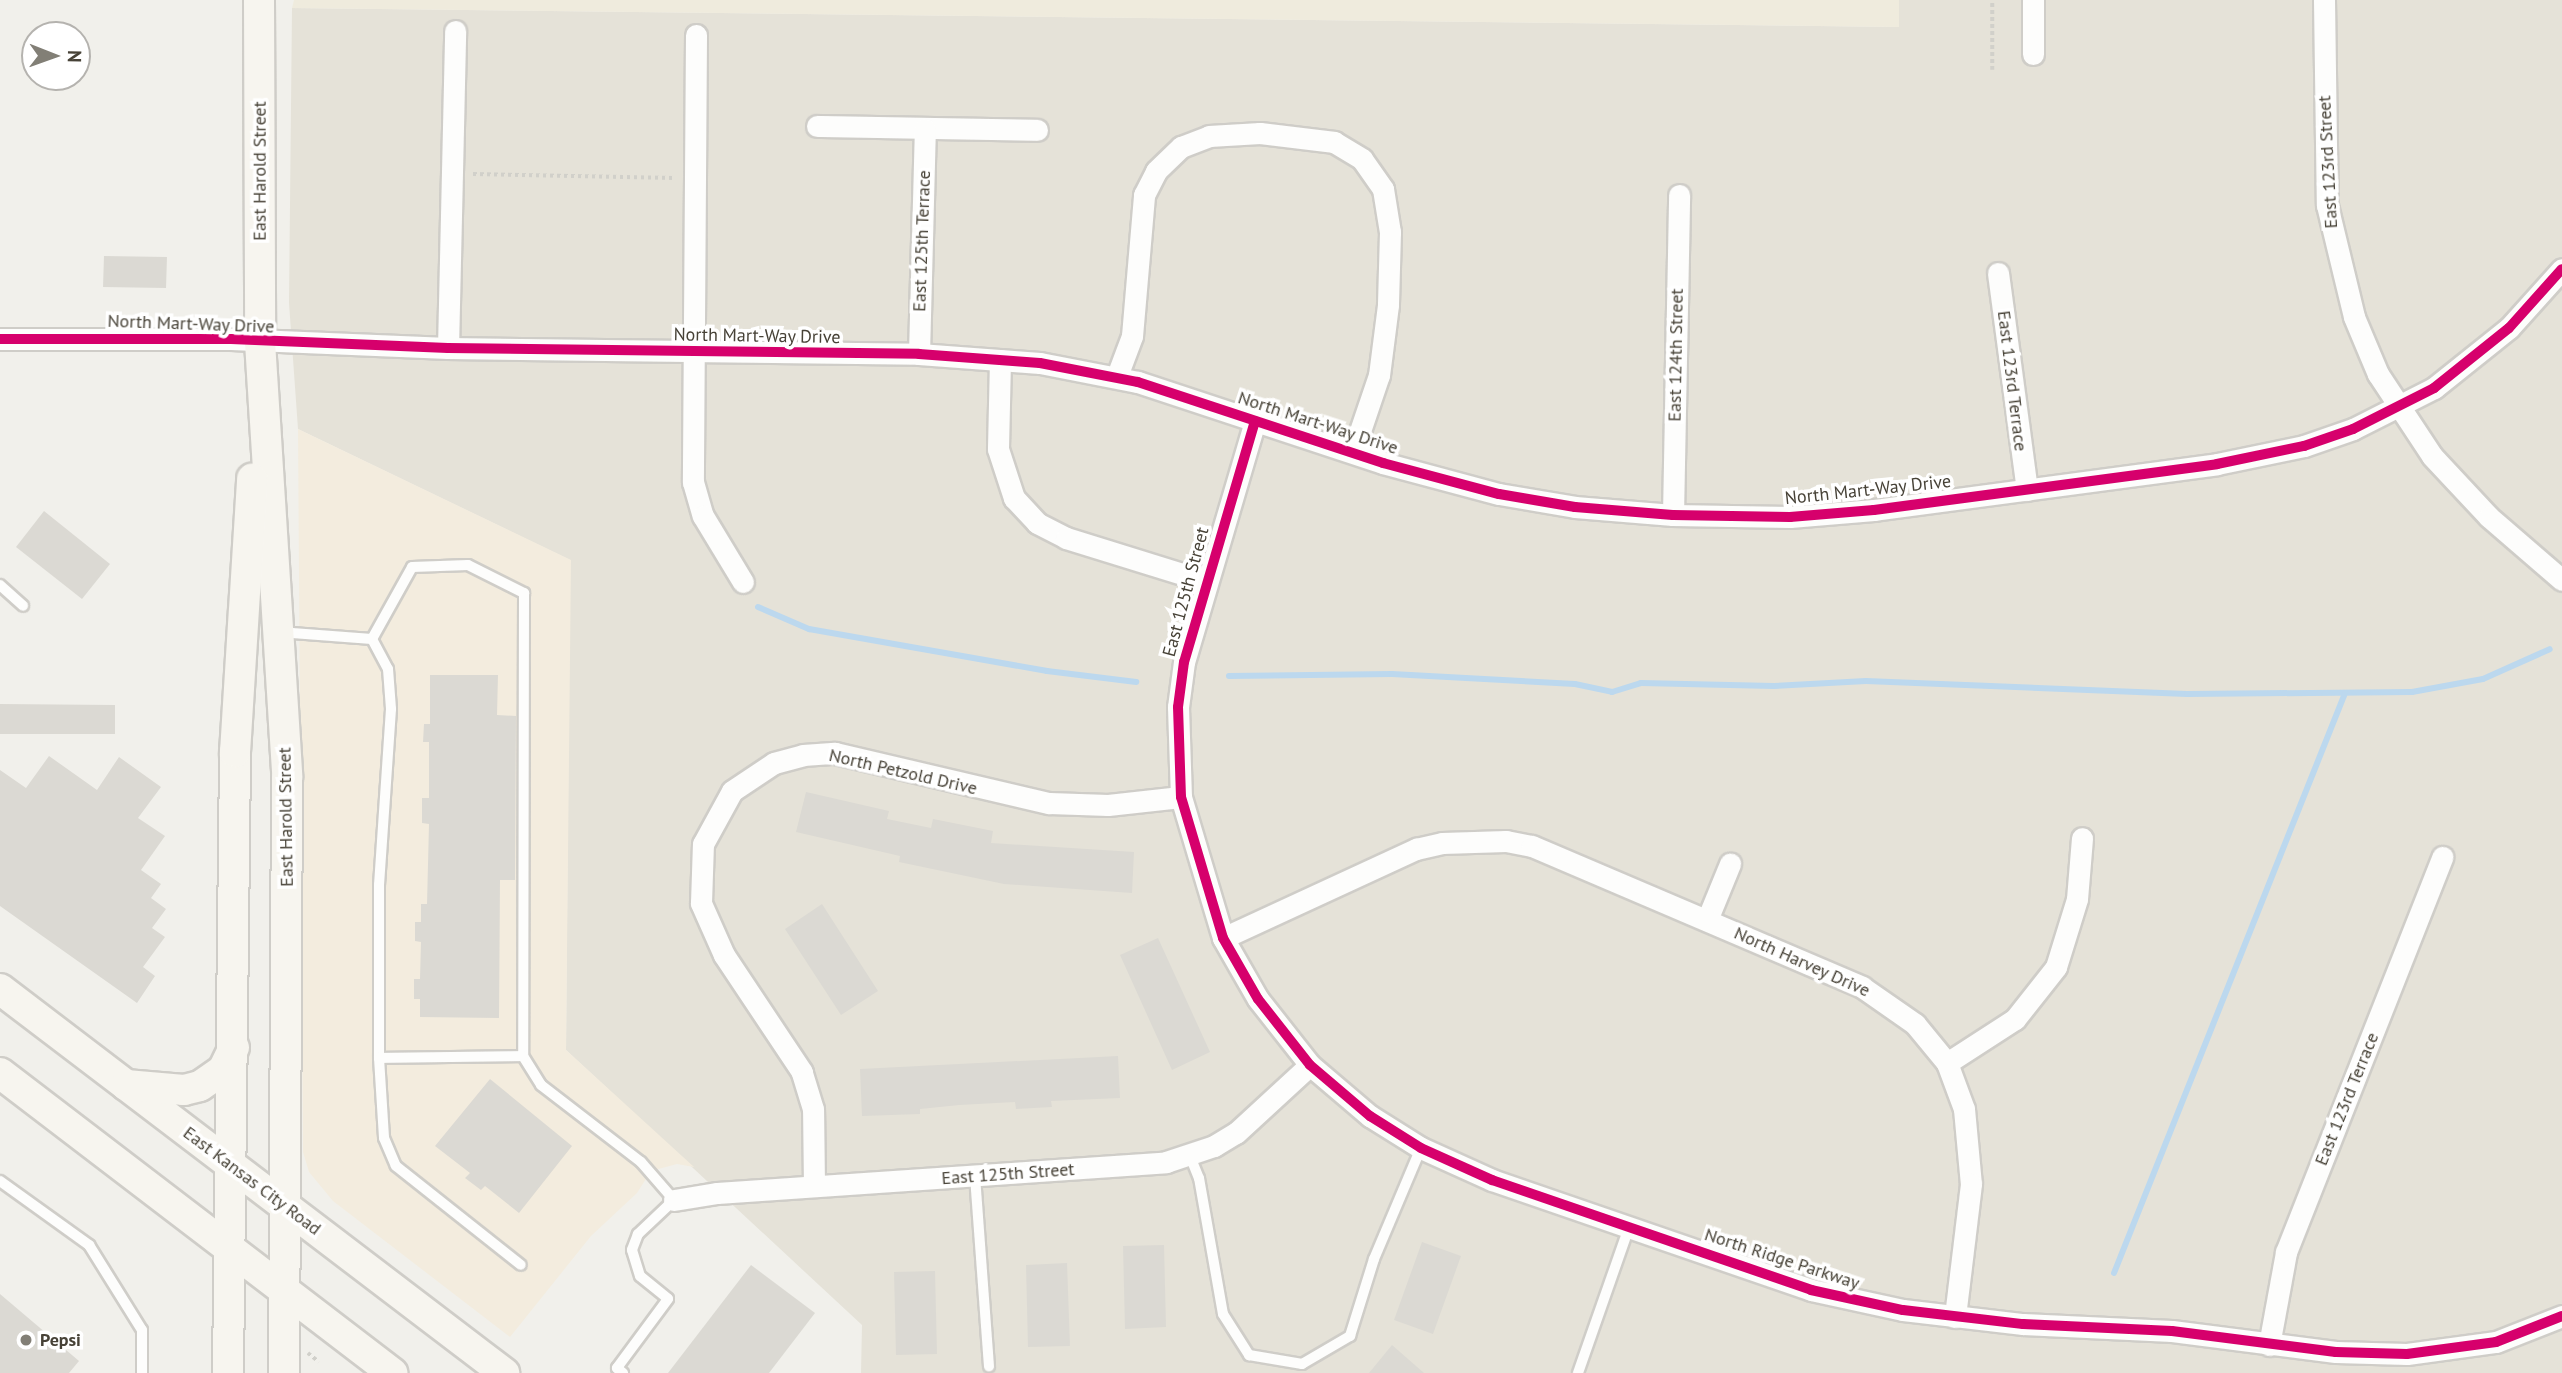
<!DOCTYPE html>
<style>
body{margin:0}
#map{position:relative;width:2562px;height:1373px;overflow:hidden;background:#f1f0eb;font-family:"PT Sans",sans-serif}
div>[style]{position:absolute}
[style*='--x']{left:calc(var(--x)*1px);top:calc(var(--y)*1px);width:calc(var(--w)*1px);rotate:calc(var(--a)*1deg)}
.residential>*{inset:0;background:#e5e2d8}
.commercial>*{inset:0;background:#f3ecde}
.education>*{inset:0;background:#efebdd}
.stream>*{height:6px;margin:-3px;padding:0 3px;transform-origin:3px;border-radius:3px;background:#bcd8ee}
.building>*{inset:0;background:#dbd9d3}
.path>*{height:3.5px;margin-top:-1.75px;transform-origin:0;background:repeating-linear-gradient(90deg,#d1d0ca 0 3.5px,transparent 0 7px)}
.roads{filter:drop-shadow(2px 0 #cfcdc8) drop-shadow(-2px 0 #cfcdc8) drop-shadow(0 2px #cfcdc8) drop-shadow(0 -2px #cfcdc8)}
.service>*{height:10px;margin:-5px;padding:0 5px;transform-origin:5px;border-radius:5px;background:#fdfdfc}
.minor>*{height:21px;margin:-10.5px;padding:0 10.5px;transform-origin:10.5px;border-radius:10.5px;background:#fdfdfc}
.secondary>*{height:30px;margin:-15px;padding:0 15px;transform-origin:15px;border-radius:15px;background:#f7f5ef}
.cycleway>*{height:10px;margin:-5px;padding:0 5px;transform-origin:5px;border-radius:5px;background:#d6006c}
.dots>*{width:19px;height:19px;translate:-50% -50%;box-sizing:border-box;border:4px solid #fff;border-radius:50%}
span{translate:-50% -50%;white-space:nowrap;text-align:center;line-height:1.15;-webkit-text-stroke:7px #fff;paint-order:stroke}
.street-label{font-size:18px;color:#474237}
.poi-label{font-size:18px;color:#474237;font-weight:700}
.left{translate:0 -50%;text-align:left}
.north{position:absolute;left:21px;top:21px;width:70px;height:70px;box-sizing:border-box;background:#fff;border:2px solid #b5b3af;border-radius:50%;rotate:91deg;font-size:19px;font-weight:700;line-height:28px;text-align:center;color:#474237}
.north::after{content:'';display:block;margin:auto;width:24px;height:32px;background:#827f76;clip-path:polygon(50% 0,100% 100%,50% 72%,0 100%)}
</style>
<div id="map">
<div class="residential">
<div style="clip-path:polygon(1899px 0,2562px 0,2562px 1373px,861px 1373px,862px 1325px,566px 1050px,570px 560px,298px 429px,289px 303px,292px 8px,1898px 27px)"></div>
</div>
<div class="commercial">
<div style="clip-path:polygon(298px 429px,571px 560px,566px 1050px,694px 1167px,677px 1164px,651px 1171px,637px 1193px,591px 1236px,510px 1337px,333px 1201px,309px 1172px,303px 1152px)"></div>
</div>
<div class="education">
<div style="clip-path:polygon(294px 0,1899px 0,1899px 27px,292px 8px)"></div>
</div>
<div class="stream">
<div style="--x:758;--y:607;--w:56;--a:23.3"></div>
<div style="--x:809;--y:629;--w:242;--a:10"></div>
<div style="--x:1047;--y:671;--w:90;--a:7"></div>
<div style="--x:1229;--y:676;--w:163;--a:-0.7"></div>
<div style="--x:1392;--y:674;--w:183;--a:3.1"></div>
<div style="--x:1575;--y:684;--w:38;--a:12"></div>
<div style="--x:1612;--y:692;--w:30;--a:-17"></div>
<div style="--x:1641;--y:683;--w:133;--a:1.3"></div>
<div style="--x:1774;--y:686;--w:92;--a:-3.1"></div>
<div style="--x:1866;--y:681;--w:321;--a:2.3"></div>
<div style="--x:2187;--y:694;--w:225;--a:-0.5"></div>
<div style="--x:2412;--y:692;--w:72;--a:-10.4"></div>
<div style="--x:2483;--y:679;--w:73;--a:-24.1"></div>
<div style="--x:2114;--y:1273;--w:624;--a:-68.28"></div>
</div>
<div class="building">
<div style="clip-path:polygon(104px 256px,167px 257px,166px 288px,103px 287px)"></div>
<div style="clip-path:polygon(44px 511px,110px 564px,82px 599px,16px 547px)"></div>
<div style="clip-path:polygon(430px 675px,498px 675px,497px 715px,516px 716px,515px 880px,500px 880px,499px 1018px,420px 1017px,420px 999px,414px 999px,414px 979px,420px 979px,421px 942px,415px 941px,415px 922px,421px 922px,421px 904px,427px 904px,429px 824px,422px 823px,422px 798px,429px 798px,429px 742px,423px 742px,424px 724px,430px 724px)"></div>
<div style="clip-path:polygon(0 704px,115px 705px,115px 734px,0 734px)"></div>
<div style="clip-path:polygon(49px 756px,97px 790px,119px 757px,161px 787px,138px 818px,165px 836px,141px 870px,161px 884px,151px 898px,166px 909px,152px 928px,165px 937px,143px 967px,155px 976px,137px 1003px,0 906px,0 770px,26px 788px)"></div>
<div style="clip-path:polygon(806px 792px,889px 811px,887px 819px,931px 828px,933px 819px,993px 831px,991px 843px,1134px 852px,1132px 893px,1004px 884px,899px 862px,900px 856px,796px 832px)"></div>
<div style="clip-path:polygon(822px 904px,878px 991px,841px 1015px,785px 929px)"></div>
<div style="clip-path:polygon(1158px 938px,1210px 1052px,1172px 1070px,1120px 955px)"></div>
<div style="clip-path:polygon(1118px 1056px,1120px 1098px,1051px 1101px,1052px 1107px,1016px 1109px,1015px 1102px,959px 1105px,920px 1109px,920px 1114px,862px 1116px,860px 1069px)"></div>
<div style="clip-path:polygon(490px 1079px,572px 1146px,519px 1213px,485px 1186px,481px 1190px,465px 1178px,470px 1173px,435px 1146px)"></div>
<div style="clip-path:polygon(1422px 1242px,1461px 1256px,1433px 1334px,1394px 1320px)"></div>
<div style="clip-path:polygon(1164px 1245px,1166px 1327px,1125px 1329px,1123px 1246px)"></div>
<div style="clip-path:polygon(1067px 1263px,1070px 1346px,1028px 1347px,1026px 1265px)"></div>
<div style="clip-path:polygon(751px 1265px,815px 1313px,769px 1373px,668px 1373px)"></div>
<div style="clip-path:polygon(935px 1271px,937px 1354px,896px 1355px,894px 1272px)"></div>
<div style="clip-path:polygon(0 1294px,79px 1361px,69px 1373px,0 1373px)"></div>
<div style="clip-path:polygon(1392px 1345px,1424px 1373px,1369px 1373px)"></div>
</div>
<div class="path">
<div style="--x:1992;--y:70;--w:70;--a:-90"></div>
<div style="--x:473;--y:174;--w:202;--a:1.1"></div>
<div style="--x:308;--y:1353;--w:14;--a:39"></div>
</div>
<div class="roads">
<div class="service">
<div style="--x:0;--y:585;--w:31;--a:42"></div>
<div style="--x:279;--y:632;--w:93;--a:4.3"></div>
<div style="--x:372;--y:639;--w:82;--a:-60.9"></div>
<div style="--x:412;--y:567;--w:56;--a:-2"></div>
<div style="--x:468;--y:565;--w:63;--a:26.6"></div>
<div style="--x:524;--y:593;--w:463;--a:90.1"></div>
<div style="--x:523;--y:1056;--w:34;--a:58"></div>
<div style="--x:541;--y:1085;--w:126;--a:37.6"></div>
<div style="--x:641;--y:1162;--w:50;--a:49"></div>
<div style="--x:674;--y:1200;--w:50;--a:136.6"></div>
<div style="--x:638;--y:1234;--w:17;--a:111"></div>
<div style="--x:632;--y:1250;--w:27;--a:73"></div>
<div style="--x:640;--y:1276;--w:36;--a:39"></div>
<div style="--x:668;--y:1299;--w:86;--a:126.5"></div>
<div style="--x:617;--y:1368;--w:8;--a:40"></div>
<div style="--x:372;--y:639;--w:34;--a:62"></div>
<div style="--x:388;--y:669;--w:40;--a:85.7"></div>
<div style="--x:391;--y:709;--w:176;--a:93.9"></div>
<div style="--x:379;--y:885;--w:173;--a:90"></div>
<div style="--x:379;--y:1058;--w:144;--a:-0.8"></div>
<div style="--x:379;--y:1058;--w:80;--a:86.4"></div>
<div style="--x:384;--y:1138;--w:30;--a:67"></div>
<div style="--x:396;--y:1166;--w:159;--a:38.4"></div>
<div style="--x:1190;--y:1156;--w:24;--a:68"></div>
<div style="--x:1199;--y:1178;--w:138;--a:80"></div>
<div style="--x:1223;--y:1314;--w:49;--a:57.6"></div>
<div style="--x:1249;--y:1355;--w:54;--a:9.6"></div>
<div style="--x:1302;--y:1364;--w:56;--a:-30.3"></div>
<div style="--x:1350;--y:1336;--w:81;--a:-72.7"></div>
<div style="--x:1374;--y:1259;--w:121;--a:-67.1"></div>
<div style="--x:975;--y:1176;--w:191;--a:85.8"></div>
<div style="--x:0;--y:1181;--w:110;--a:35.7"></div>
<div style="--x:89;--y:1245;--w:100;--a:58.1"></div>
<div style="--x:142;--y:1330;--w:43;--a:90"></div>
<div style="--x:1578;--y:1373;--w:155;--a:-70.7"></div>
</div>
<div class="minor">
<div style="--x:2033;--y:0;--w:54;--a:90"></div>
<div style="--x:2324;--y:0;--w:205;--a:89.2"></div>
<div style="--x:2327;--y:205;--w:115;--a:76.4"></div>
<div style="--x:2354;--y:317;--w:62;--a:67.2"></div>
<div style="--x:2378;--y:374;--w:98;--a:56.6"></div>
<div style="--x:2432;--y:456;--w:83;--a:46.9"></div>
<div style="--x:2489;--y:517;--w:96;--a:40.8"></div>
<div style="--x:696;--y:35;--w:447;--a:90.4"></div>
<div style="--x:693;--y:482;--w:35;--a:74"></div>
<div style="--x:703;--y:516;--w:77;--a:58.8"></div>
<div style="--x:817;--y:126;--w:220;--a:1"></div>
<div style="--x:1998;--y:273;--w:219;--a:82.4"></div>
<div style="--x:0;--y:339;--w:231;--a:0"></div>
<div style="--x:231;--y:339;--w:217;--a:2.4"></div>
<div style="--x:448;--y:348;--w:471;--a:0.7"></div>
<div style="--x:919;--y:354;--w:121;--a:4.3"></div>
<div style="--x:1040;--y:363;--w:100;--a:11"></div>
<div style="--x:1138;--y:382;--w:258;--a:18.3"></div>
<div style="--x:1383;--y:463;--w:120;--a:15"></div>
<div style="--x:1499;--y:494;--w:77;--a:9.7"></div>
<div style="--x:1575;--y:507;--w:98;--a:4.7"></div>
<div style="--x:1673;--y:515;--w:117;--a:1"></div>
<div style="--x:1790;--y:517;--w:84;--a:-4.8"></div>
<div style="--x:1874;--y:510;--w:346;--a:-7.6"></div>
<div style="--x:2217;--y:464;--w:89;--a:-11.7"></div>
<div style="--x:2304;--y:446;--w:52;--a:-19.1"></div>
<div style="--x:2353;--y:429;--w:91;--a:-26.8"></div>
<div style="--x:2434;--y:388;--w:96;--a:-38.7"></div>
<div style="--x:2509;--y:328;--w:79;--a:-48.1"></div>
<div style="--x:448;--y:348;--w:317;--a:-88.7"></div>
<div style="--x:919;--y:354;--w:225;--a:-88.5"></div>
<div style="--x:1000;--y:360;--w:89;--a:91.3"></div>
<div style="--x:998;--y:449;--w:52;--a:71.9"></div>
<div style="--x:1014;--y:498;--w:34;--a:47"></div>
<div style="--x:1037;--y:523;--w:33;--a:27"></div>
<div style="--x:1066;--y:538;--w:145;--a:17.2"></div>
<div style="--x:1117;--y:376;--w:43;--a:-69.4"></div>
<div style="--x:1132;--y:336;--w:142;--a:-85.1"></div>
<div style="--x:1144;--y:195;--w:27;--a:-63"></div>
<div style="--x:1156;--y:171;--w:35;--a:-44"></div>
<div style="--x:1181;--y:147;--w:30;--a:-21"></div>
<div style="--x:1209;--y:136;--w:51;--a:-3.4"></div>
<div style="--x:1260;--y:133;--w:75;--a:6.9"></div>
<div style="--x:1334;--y:142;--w:33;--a:31"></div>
<div style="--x:1362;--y:159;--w:37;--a:55"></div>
<div style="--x:1383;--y:189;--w:44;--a:80.8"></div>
<div style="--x:1390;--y:232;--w:73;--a:91.6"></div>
<div style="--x:1388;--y:305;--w:71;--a:97.3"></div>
<div style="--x:1379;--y:375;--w:81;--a:108.7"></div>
<div style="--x:1255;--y:421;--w:251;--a:106.4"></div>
<div style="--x:1184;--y:662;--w:45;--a:97.6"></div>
<div style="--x:1178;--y:707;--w:90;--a:88.1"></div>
<div style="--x:1181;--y:797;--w:147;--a:73.4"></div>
<div style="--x:1223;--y:938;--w:70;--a:60.2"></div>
<div style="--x:1258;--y:999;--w:84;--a:51.8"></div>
<div style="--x:1310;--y:1065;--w:79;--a:40.4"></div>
<div style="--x:1370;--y:1116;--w:60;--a:32.1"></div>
<div style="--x:1421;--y:1148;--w:78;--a:24.3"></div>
<div style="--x:1492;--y:1180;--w:337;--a:19"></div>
<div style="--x:1811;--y:1290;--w:94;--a:12.3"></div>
<div style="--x:1903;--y:1310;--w:121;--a:6.7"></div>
<div style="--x:2023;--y:1324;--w:149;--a:2.7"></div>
<div style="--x:2172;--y:1331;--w:165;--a:7.3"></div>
<div style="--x:2336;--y:1352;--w:71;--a:1.6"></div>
<div style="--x:2407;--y:1354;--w:90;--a:-7.7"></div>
<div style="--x:2496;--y:1342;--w:71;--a:-21.5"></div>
<div style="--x:1673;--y:515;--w:320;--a:-88.9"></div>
<div style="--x:1707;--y:920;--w:61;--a:-67.7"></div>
<div style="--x:1223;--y:938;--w:213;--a:-24.8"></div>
<div style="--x:1416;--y:849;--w:27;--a:-13"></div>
<div style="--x:1442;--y:843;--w:64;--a:-1.8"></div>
<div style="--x:1506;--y:841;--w:26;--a:11"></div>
<div style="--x:1532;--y:846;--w:359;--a:23.1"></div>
<div style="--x:1862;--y:987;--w:65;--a:34.9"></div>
<div style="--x:1915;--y:1024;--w:50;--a:50.6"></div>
<div style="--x:1947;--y:1063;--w:49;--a:69.7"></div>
<div style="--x:1964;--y:1109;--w:75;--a:84.7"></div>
<div style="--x:1971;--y:1184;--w:134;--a:96.9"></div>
<div style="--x:1947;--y:1063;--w:81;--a:-32.9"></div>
<div style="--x:2015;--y:1019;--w:66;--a:-51.7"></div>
<div style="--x:2056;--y:967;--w:71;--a:-72.8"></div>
<div style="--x:2077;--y:899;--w:61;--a:-85.3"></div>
<div style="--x:814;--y:1186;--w:77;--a:-90.7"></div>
<div style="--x:813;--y:1109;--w:39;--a:-107"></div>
<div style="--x:802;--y:1072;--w:141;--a:-123.7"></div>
<div style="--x:724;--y:955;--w:57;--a:-113.9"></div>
<div style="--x:701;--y:903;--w:59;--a:-88.1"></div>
<div style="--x:703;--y:844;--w:60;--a:-61.3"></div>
<div style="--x:732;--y:791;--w:50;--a:-33.7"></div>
<div style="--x:774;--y:763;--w:30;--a:-15"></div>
<div style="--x:803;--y:755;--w:32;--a:-4"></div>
<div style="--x:835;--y:753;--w:220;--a:13.2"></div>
<div style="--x:1049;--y:803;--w:59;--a:1.9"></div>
<div style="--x:1108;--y:805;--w:73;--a:-6.3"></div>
<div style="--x:674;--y:1200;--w:44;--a:-9.2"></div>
<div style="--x:717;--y:1193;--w:450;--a:-3.9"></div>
<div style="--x:1166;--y:1162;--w:51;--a:-18.4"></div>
<div style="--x:1214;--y:1146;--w:26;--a:-31"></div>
<div style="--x:1236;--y:1133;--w:100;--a:-42.6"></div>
<div style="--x:2269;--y:1345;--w:95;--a:-79.6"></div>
<div style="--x:2286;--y:1252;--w:425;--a:-68.4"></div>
</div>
<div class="secondary">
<div style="--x:259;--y:0;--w:342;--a:89.8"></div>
<div style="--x:260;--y:342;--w:436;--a:86.4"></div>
<div style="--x:287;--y:777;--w:596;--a:90.29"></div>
<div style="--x:0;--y:989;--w:634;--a:37.3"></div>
<div style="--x:0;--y:1073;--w:494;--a:37.4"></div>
<div style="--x:126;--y:1085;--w:58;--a:4.9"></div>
<div style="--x:184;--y:1090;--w:16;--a:-14"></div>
<div style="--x:200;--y:1086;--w:28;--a:-35"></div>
<div style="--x:223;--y:1070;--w:25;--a:-64"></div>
<div style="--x:228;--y:1373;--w:621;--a:-89.35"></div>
<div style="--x:235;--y:752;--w:274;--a:-86.4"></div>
</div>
</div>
<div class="cycleway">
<div style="--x:0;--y:339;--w:231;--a:0"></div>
<div style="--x:231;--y:339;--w:217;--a:2.4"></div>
<div style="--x:448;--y:348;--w:471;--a:0.7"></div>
<div style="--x:919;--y:354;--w:121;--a:4.3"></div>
<div style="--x:1040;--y:363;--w:100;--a:11"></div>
<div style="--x:1138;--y:382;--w:258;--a:18.3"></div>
<div style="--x:1383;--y:463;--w:120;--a:15"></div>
<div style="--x:1499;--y:494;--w:77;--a:9.7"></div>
<div style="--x:1575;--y:507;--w:98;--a:4.7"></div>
<div style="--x:1673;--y:515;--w:117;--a:1"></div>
<div style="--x:1790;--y:517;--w:84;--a:-4.8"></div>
<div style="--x:1874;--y:510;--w:346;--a:-7.6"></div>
<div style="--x:2217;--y:464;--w:89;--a:-11.7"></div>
<div style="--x:2304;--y:446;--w:52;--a:-19.1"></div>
<div style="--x:2353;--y:429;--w:91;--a:-26.8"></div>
<div style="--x:2434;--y:388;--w:96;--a:-38.7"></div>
<div style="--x:2509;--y:328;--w:79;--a:-48.1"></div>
<div style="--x:1255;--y:421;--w:251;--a:106.4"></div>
<div style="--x:1184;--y:662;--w:45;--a:97.6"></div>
<div style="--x:1178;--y:707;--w:90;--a:88.1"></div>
<div style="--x:1181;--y:797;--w:147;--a:73.4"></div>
<div style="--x:1223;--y:938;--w:70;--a:60.2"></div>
<div style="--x:1258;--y:999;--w:84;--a:51.8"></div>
<div style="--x:1310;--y:1065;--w:79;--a:40.4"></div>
<div style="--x:1370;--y:1116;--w:60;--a:32.1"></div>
<div style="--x:1421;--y:1148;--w:78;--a:24.3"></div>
<div style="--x:1492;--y:1180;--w:337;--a:19"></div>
<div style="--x:1811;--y:1290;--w:94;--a:12.3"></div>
<div style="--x:1903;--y:1310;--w:121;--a:6.7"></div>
<div style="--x:2023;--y:1324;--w:149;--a:2.7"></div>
<div style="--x:2172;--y:1331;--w:165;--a:7.3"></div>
<div style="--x:2336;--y:1352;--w:71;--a:1.6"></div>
<div style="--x:2407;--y:1354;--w:90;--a:-7.7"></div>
<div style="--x:2496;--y:1342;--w:71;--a:-21.5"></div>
</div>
<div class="dots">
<div style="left:26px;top:1340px;background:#827f76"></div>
</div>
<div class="street-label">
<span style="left:2328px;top:162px;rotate:-93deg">East 123rd Street</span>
<span style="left:260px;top:171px;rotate:-90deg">East Harold Street</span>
<span style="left:922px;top:241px;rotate:-88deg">East 125th Terrace</span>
<span style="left:191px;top:324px;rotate:2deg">North Mart-Way Drive</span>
<span style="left:757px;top:336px;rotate:1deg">North Mart-Way Drive</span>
<span style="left:1676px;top:355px;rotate:-89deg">East 124th Street</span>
<span style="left:2012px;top:381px;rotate:83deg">East 123rd Terrace</span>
<span style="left:1318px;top:423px;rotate:18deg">North Mart-Way Drive</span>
<span style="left:1868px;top:490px;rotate:-6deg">North Mart-Way Drive</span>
<span style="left:1186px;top:592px;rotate:-75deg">East 125th Street</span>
<span style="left:903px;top:772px;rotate:13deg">North Petzold Drive</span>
<span style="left:286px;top:817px;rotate:-91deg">East Harold Street</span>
<span style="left:1802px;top:962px;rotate:24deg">North Harvey Drive</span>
<span style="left:2347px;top:1099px;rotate:-68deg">East 123rd Terrace</span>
<span style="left:1008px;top:1174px;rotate:-4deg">East 125th Street</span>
<span style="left:252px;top:1181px;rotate:37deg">East Kansas City Road</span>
<span style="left:1782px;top:1259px;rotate:18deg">North Ridge Parkway</span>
</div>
<div class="poi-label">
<span class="left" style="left:40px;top:1340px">Pepsi</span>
</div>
<div class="north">N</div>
</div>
